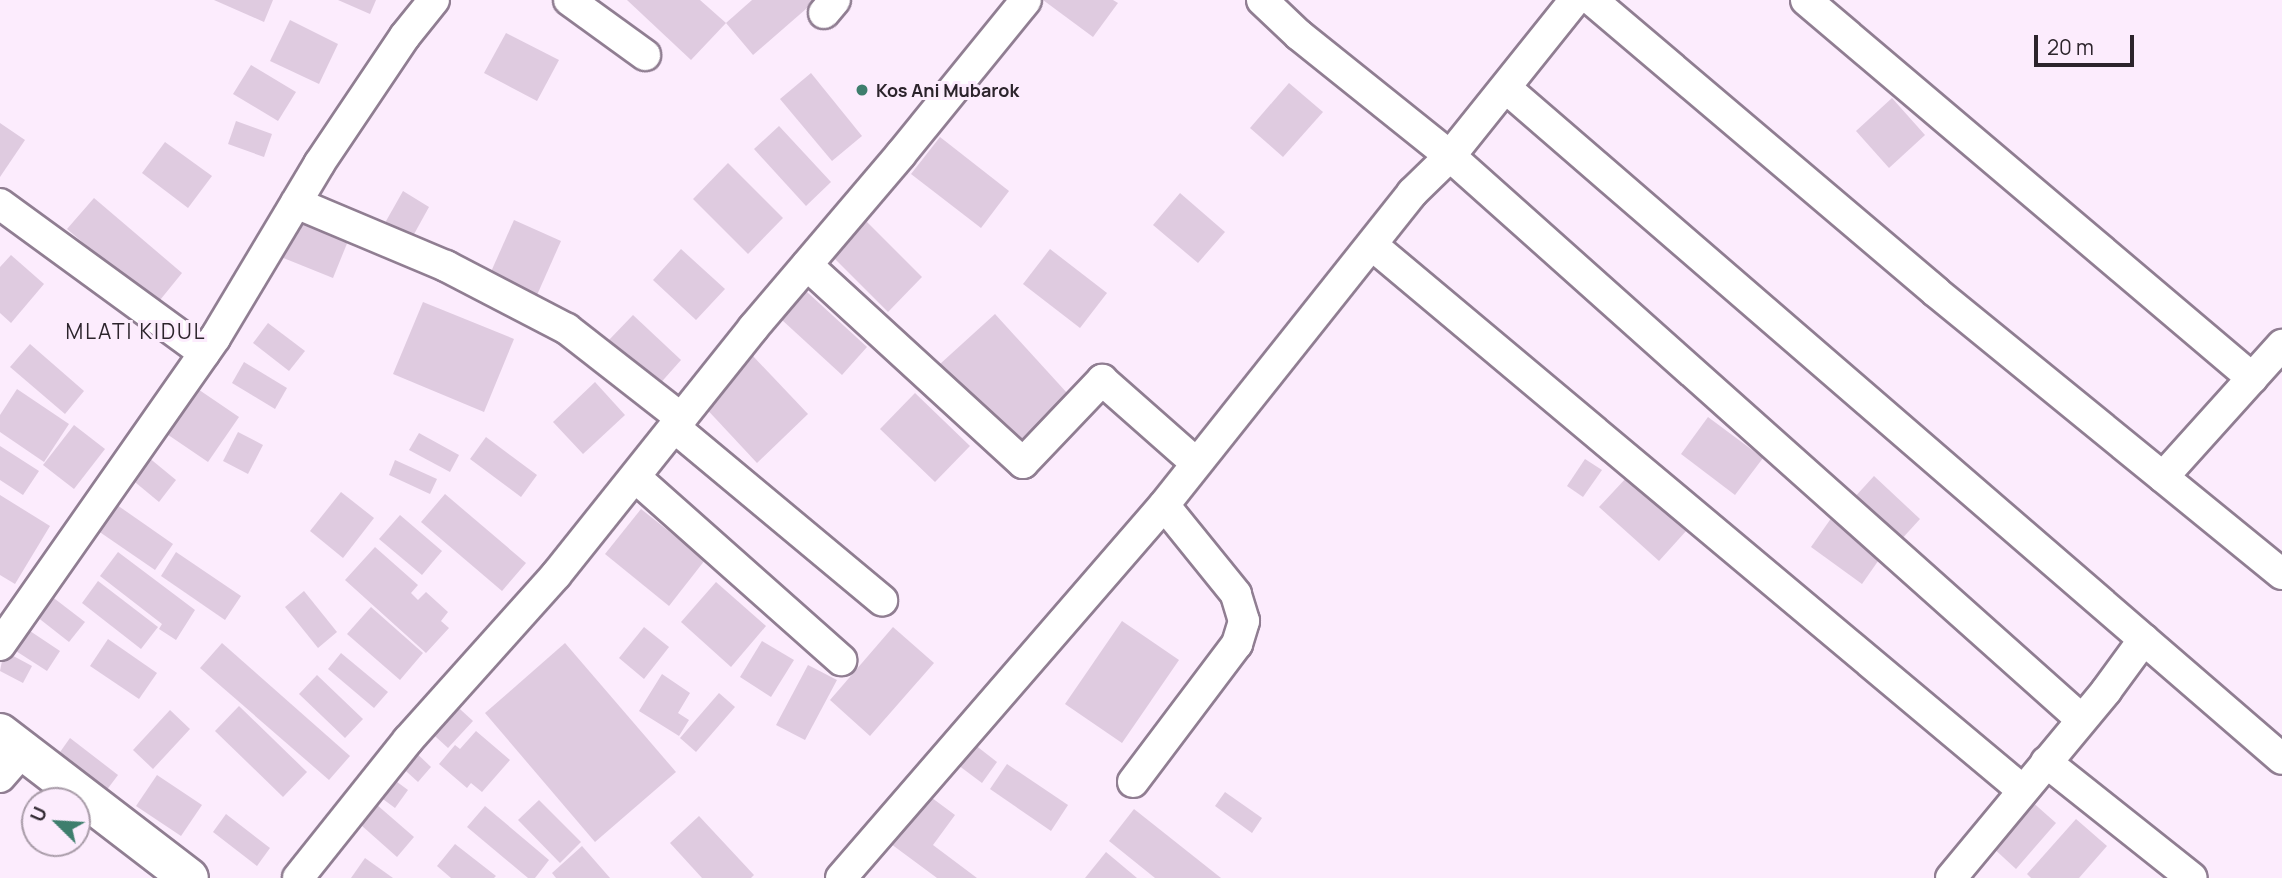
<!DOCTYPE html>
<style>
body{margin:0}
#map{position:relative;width:2282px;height:878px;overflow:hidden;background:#fcecfd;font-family:Manrope,sans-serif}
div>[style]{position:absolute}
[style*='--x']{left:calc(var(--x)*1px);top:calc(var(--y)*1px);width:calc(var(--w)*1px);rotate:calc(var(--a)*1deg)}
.building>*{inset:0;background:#dfcbe0}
.roads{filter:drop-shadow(2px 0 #907e92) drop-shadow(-2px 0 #907e92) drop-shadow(0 2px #907e92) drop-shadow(0 -2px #907e92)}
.minor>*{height:30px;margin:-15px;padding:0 15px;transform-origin:15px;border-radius:15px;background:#fff}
.tertiary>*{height:38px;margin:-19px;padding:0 19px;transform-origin:19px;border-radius:19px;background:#fff}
.dots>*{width:19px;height:19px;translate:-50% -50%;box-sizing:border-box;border:4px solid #fcecfd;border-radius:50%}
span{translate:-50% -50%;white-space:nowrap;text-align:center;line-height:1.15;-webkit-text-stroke:6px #fcecfd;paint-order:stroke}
.poi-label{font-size:18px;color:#2c242c;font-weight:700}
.left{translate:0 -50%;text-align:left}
.quarter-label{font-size:21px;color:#2c242c;letter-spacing:2px}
.north{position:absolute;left:21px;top:787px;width:70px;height:70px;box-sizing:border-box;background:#fcecfd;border:2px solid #a99ca9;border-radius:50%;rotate:294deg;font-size:19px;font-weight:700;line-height:28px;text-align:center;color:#2c242c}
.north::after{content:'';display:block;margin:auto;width:24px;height:32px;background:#3e7e6d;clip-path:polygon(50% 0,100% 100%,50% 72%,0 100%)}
.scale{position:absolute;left:2034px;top:35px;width:100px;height:32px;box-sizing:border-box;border:4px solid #2c242c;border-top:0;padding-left:9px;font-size:21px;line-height:24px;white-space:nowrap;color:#2c242c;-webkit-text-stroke:5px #fcecfd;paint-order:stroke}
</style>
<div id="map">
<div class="building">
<div style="clip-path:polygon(214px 0,273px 0,264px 22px)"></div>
<div style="clip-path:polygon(338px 0,376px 0,370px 14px)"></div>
<div style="clip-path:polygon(627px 0,700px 0,726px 23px,691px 60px)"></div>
<div style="clip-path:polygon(752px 0,812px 0,814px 2px,753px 55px,726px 23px)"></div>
<div style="clip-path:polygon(1043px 0,1113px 0,1118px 3px,1093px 37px)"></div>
<div style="clip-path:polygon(290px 20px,338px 44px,319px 84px,270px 61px)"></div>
<div style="clip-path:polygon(506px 33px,559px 60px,537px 101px,484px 73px)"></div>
<div style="clip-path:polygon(251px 65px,296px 92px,278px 121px,233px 94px)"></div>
<div style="clip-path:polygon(811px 73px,862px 136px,832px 161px,780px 99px)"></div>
<div style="clip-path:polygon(1289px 83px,1323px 112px,1283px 157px,1250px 128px)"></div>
<div style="clip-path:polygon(1892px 98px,1925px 135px,1889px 168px,1856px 131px)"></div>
<div style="clip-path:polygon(236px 121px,272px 134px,264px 157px,228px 144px)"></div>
<div style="clip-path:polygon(0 123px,25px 140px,0 177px)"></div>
<div style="clip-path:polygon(779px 126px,831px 182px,806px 206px,754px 149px)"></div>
<div style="clip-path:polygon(940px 137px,1009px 191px,981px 228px,911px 174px)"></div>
<div style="clip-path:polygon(165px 142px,212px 176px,188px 208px,142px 173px)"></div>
<div style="clip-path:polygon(728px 163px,783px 218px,748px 254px,693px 199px)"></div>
<div style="clip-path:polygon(403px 191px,429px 207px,408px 245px,381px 230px)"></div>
<div style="clip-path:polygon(1180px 193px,1225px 232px,1198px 263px,1153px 225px)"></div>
<div style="clip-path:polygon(94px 198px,182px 273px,156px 305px,67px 229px)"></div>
<div style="clip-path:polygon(291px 218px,348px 241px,333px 278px,276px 255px)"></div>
<div style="clip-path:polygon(863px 218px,922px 277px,888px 312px,829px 253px)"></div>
<div style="clip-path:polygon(514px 220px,561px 241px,533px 304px,486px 283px)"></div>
<div style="clip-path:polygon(681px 249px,725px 289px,696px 320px,653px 280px)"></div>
<div style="clip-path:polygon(1050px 249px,1107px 293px,1080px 328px,1023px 284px)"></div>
<div style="clip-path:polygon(11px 255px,44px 284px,11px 323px,0 313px,0 267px)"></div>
<div style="clip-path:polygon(795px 281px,867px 347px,842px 375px,770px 309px)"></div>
<div style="clip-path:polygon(423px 302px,514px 339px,484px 412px,393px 374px)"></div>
<div style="clip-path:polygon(995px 314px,1078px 405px,1023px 455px,940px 364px)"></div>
<div style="clip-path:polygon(633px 315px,681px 360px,657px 387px,608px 341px)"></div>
<div style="clip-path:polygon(268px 323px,305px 351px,289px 371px,253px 343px)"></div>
<div style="clip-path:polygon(30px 344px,84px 391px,65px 414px,10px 367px)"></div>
<div style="clip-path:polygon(752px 355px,808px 414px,757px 463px,701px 403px)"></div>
<div style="clip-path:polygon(244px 362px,287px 388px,275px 409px,232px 383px)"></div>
<div style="clip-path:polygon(595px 382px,625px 415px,583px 454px,553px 422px)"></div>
<div style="clip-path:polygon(189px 383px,239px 417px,208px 462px,158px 428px)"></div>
<div style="clip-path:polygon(17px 389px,69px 424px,44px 462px,0 432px,0 415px)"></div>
<div style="clip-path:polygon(915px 393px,970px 446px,935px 482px,880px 429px)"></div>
<div style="clip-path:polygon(1708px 417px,1763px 458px,1735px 495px,1681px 454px)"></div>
<div style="clip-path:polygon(74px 425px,105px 449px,74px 489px,43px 465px)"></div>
<div style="clip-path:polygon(238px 432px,263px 445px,248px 474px,223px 461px)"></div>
<div style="clip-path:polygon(419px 433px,459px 455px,450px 472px,409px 450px)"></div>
<div style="clip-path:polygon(486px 437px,537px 475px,521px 497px,470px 459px)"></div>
<div style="clip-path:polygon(0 446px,39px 471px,23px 495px,0 480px)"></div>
<div style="clip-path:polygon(142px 452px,176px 480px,159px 502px,124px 473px)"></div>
<div style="clip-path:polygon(1585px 459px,1602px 470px,1583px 497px,1567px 486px)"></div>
<div style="clip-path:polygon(395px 460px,437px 479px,430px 494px,389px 475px)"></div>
<div style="clip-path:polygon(1628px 476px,1687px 530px,1659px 561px,1599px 507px)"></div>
<div style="clip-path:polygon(1874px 476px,1920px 519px,1899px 542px,1853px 499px)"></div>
<div style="clip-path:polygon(341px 492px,374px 518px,343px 558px,310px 531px)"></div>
<div style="clip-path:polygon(445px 494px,526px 563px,502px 591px,421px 522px)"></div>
<div style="clip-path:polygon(0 495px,50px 526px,15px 584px,0 575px)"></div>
<div style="clip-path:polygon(107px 498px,173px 544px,155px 570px,88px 524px)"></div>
<div style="clip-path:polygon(641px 509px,705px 560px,669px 606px,605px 554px)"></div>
<div style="clip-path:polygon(400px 515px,442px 551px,422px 575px,379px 539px)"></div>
<div style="clip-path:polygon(1832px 517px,1883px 554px,1862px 584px,1811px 547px)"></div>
<div style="clip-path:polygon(375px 547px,418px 585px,411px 593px,418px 600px,426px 592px,448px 612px,441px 621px,449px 628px,426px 653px,345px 580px)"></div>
<div style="clip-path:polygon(118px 552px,195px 610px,176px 640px,159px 629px,162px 624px,100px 576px)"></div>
<div style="clip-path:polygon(176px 552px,241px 596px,225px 620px,161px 576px)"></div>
<div style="clip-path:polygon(98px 581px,158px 627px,141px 649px,82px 603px)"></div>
<div style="clip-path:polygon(716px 582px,766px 626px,731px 667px,681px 622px)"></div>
<div style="clip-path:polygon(42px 589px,85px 622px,69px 642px,27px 609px)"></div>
<div style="clip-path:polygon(304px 591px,337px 632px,318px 648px,285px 607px)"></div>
<div style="clip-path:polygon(371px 607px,423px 653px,400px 680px,347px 634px)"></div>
<div style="clip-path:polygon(1122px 621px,1179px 660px,1122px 743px,1065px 704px)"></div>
<div style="clip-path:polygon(18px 623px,60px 651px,47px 671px,5px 644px)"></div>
<div style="clip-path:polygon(644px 627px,669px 647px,644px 679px,619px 658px)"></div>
<div style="clip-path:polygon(893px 627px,934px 663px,870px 736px,830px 700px)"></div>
<div style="clip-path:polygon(108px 639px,157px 673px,139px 699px,90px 666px)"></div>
<div style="clip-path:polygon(762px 641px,794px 660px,771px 697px,740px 677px)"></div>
<div style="clip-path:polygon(222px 643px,350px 756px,329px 780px,200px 668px)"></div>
<div style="clip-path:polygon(565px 643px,676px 772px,595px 842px,485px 713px)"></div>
<div style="clip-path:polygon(4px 651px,32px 666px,23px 683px,0 671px)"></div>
<div style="clip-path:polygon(341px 653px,388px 692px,374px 708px,328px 669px)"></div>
<div style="clip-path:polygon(808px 665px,837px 680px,805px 740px,776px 725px)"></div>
<div style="clip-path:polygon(662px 674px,690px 693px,678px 713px,689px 720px,679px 736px,639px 711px)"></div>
<div style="clip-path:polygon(317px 675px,363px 719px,345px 738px,299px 694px)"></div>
<div style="clip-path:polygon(719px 693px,735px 707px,696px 752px,680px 738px)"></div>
<div style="clip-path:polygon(449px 699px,473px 721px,448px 748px,424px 726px)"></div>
<div style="clip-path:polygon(239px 706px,307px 772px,283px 797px,215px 731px)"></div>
<div style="clip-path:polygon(170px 710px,190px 729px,153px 769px,133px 750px)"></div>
<div style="clip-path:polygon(476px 731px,510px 760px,482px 792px,471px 783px,467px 788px,439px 764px,455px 745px,460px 749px)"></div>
<div style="clip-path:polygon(70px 738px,118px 775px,100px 799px,53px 762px)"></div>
<div style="clip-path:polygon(970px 741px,997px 762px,982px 783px,954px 762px)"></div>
<div style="clip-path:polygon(410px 747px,431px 767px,418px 782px,396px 762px)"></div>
<div style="clip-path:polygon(1007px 764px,1068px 805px,1051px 831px,990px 789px)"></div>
<div style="clip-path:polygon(385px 773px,408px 790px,395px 808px,372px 791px)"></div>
<div style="clip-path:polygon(157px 775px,202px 805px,181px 836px,136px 806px)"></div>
<div style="clip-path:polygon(924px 792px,955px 815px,933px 845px,977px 878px,937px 878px,887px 841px)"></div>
<div style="clip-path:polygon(1225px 792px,1262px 818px,1252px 833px,1215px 806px)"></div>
<div style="clip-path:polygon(369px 798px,414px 837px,397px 857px,352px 817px)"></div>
<div style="clip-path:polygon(539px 800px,581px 842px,560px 863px,518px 820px)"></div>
<div style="clip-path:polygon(2030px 800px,2056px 823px,2016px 869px,1991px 846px)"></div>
<div style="clip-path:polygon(485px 806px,549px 860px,535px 878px,528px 878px,467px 827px)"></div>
<div style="clip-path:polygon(1134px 809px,1221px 878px,1155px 878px,1109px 841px)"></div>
<div style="clip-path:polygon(226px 814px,270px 848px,257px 866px,213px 832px)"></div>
<div style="clip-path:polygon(699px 816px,754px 875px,751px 878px,702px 878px,670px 843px)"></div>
<div style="clip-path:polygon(2076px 819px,2107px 846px,2079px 878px,2031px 878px,2027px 874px)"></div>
<div style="clip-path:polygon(455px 844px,496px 876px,494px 878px,451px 878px,437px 866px)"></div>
<div style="clip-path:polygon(582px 846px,610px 878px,556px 878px,552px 873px)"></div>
<div style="clip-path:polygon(1106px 852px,1137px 878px,1085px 878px)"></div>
<div style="clip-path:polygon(365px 858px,393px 878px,351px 878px)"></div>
</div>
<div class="roads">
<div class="minor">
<div style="--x:569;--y:0;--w:94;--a:35.9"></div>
<div style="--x:1262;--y:0;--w:51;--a:43.4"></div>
<div style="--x:1299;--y:35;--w:193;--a:38.7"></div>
<div style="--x:1450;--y:156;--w:846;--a:41.74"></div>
<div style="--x:1592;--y:0;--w:451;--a:40.3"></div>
<div style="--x:1936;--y:292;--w:446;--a:39.2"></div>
<div style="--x:1806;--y:0;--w:585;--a:40.28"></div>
<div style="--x:824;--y:13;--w:17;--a:-50"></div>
<div style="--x:1507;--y:89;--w:1024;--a:40.84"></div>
<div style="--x:296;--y:203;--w:163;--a:22.8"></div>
<div style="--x:446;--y:266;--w:136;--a:27.5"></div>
<div style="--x:567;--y:329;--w:145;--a:38"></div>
<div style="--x:0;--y:204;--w:253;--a:36.1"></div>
<div style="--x:1372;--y:245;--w:847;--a:39.97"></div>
<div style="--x:807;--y:265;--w:293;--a:42.5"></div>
<div style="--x:1023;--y:463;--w:115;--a:-46.4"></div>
<div style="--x:1102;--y:380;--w:125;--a:41.4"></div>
<div style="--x:674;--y:427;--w:271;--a:39.8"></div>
<div style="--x:635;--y:477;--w:276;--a:41.6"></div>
<div style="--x:2163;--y:477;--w:178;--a:-48"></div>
<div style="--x:0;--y:645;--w:375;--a:-55"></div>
<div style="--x:215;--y:338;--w:203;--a:-59.1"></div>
<div style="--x:319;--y:164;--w:154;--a:-56.1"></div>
<div style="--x:405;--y:36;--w:46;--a:-51.1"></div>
<div style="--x:2046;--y:762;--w:186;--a:38.5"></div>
<div style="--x:0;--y:777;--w:35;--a:-49"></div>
<div style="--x:1133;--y:782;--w:173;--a:-53"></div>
<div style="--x:1237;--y:644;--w:24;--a:-73"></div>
<div style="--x:1244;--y:621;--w:28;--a:-107"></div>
<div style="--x:1236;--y:594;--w:114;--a:-129"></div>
<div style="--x:298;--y:878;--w:176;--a:-51.4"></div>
<div style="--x:408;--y:740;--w:222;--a:-48.1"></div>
<div style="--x:556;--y:575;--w:316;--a:-51.4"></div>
<div style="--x:753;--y:328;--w:228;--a:-49.6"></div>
<div style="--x:901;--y:154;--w:198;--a:-50.9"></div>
<div style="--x:841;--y:878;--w:493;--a:-49.1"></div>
<div style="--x:1164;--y:505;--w:399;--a:-51.5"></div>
<div style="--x:1412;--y:193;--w:53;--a:-44.2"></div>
<div style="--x:1450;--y:156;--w:200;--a:-51.3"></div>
<div style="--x:1951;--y:878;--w:243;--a:-50.3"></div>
<div style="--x:2106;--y:691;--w:64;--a:-53.8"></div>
</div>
<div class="tertiary">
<div style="--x:0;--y:733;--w:238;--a:37.5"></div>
</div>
</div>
<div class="dots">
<div style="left:862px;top:90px;background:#3e7e6d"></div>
</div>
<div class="poi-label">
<span class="left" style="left:876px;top:90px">Kos Ani Mubarok</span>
</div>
<div class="quarter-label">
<span style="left:136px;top:331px">MLATI KIDUL</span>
</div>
<div class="north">U</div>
<div class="scale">20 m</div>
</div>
